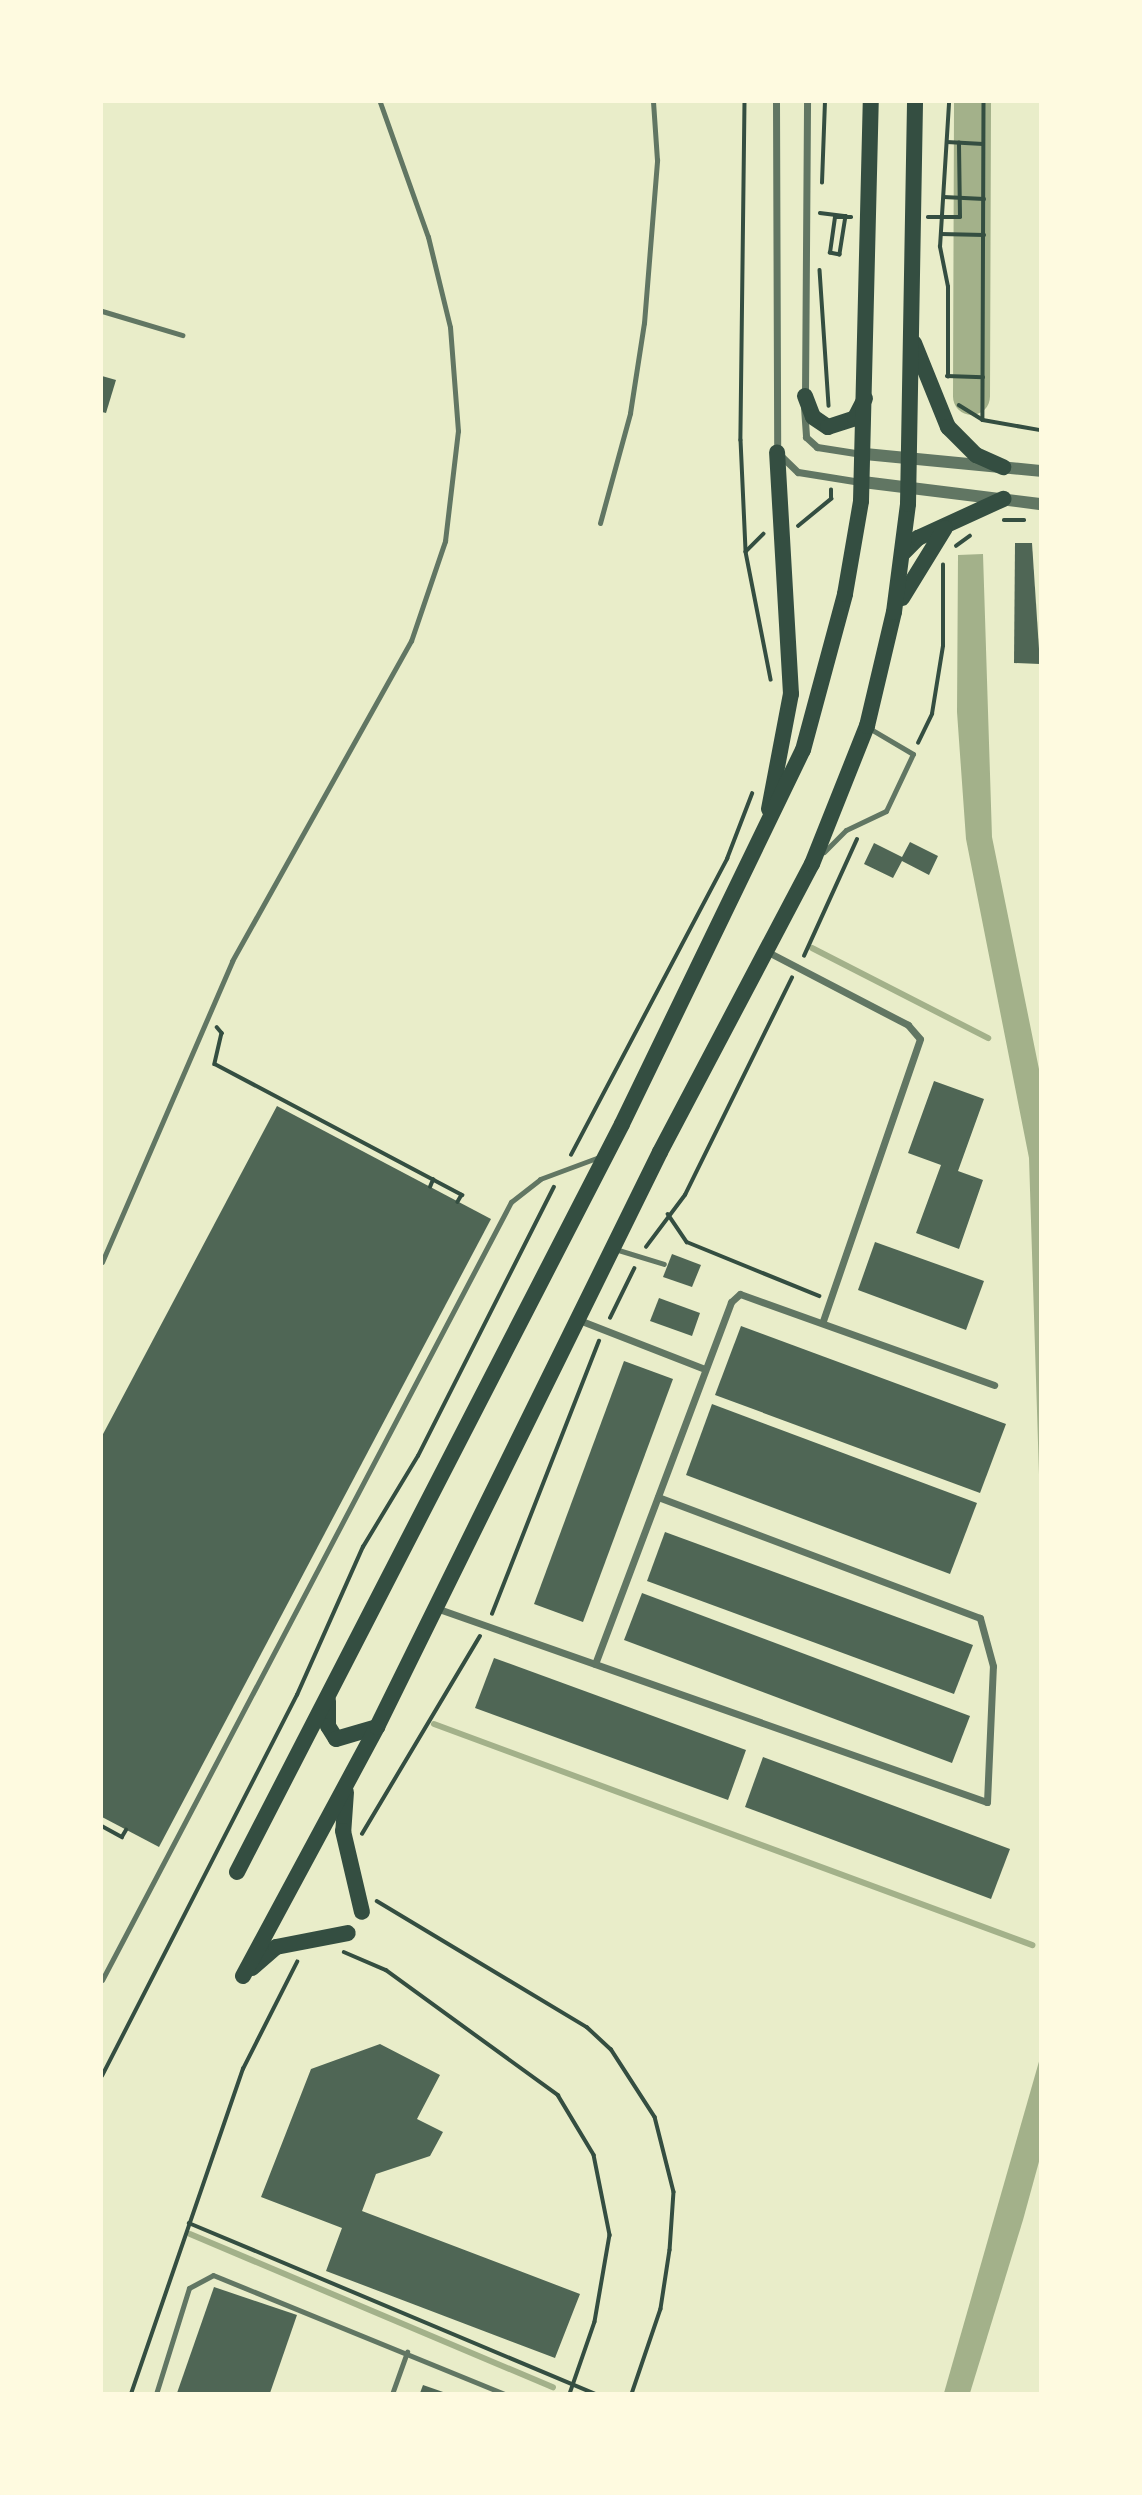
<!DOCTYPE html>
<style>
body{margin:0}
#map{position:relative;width:1142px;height:2495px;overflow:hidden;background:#e9edc9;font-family:"Golos Text",sans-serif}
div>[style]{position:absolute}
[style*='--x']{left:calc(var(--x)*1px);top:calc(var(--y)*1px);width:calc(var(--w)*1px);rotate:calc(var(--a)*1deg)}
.water>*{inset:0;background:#a3b18a}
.stream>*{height:6px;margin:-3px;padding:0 3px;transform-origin:3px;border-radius:3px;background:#a3b18a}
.river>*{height:37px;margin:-18.5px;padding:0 18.5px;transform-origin:18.5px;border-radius:18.5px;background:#a3b18a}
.building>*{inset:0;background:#4f6655}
.path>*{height:3.5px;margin:-1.75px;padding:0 1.75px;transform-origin:1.75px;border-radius:1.75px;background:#344e41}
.service>*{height:5px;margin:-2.5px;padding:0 2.5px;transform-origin:2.5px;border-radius:2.5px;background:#617663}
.minor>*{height:7px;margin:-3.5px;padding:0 3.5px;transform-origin:3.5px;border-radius:3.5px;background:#617663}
.tertiary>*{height:12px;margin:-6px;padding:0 6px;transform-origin:6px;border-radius:6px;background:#617663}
.primary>*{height:16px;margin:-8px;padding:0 8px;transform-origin:8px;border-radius:8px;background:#344e41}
span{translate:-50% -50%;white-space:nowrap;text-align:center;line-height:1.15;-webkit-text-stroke:7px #fefae0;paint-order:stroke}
.frame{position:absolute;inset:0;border:103px solid #fefae0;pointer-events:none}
</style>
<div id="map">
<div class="water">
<div style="clip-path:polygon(983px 554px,992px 837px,1040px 1074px,1040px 1506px,1029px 1158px,966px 839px,957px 712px,958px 555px)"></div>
<div style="clip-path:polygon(1040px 2058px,1040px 2158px,1023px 2220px,970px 2393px,944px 2393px)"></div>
</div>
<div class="stream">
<div style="--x:812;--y:948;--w:198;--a:27.1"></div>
<div style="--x:434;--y:1724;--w:638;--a:20.28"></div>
<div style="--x:190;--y:2234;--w:394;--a:22.9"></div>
</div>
<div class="river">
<div style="--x:971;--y:396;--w:294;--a:-89.8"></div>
</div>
<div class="building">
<div style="clip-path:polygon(102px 376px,116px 380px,106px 413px,102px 412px)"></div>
<div style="clip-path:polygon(1015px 543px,1032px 543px,1040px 664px,1014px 663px)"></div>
<div style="clip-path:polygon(910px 842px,938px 856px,929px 875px,902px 861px,893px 878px,864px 864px,874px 843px,902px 857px)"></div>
<div style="clip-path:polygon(934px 1081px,984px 1099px,958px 1171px,983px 1180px,959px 1249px,916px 1233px,941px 1165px,908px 1153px)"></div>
<div style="clip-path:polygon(277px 1106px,491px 1219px,159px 1847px,102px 1817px,102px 1436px)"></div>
<div style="clip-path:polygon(875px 1242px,984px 1281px,966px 1330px,858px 1290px)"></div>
<div style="clip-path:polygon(672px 1254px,701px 1265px,692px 1287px,663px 1277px)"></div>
<div style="clip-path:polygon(659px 1298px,700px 1313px,692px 1336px,650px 1321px)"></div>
<div style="clip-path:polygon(741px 1326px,1006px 1424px,980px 1493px,715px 1395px)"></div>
<div style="clip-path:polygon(624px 1361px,673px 1379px,583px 1622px,534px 1604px)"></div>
<div style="clip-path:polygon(712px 1404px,977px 1503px,950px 1574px,686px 1475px)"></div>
<div style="clip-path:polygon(665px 1532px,973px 1645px,954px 1694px,647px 1581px)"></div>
<div style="clip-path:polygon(642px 1593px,970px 1716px,952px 1763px,624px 1640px)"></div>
<div style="clip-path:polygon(494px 1658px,746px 1750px,728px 1800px,475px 1708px)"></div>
<div style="clip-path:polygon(763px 1757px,1010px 1849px,991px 1899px,745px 1807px)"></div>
<div style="clip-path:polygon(380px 2044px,440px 2075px,417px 2119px,443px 2132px,430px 2156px,376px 2174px,362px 2211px,580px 2294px,555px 2358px,326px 2271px,342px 2228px,261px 2197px,311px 2069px)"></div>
<div style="clip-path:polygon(214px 2287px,297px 2315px,270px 2393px,177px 2393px)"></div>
<div style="clip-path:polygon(423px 2385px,446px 2393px,420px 2393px)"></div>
</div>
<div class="path">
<div style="--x:745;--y:102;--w:338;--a:90.7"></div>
<div style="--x:741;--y:440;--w:112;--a:87.4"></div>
<div style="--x:984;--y:102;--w:318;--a:90.2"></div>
<div style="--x:983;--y:420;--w:58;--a:10"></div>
<div style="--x:947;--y:142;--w:36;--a:3"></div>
<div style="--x:822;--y:183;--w:81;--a:-87.9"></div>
<div style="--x:944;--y:197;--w:40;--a:2.9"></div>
<div style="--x:820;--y:213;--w:26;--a:7"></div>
<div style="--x:846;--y:216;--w:39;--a:99"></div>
<div style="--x:840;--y:255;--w:10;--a:-169"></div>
<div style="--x:830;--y:253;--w:36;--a:-82"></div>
<div style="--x:835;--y:217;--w:16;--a:0"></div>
<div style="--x:928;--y:217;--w:32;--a:0"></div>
<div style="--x:960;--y:217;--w:74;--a:-90.8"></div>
<div style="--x:941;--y:234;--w:43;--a:1.3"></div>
<div style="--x:820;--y:270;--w:136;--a:86.2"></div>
<div style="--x:947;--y:376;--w:36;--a:2"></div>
<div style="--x:948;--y:377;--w:90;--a:-90"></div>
<div style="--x:948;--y:287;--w:41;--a:-101.3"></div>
<div style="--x:940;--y:247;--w:145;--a:-86.4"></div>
<div style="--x:959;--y:405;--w:28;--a:32"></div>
<div style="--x:1004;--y:520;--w:20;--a:0"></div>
<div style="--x:798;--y:526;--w:43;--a:-39.3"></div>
<div style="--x:831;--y:499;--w:9;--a:-90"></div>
<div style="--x:764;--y:534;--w:25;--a:135"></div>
<div style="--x:746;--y:552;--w:130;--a:78.9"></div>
<div style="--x:956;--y:546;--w:17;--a:-36"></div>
<div style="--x:918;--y:743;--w:32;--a:-64"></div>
<div style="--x:932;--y:714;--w:69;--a:-80.8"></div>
<div style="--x:943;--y:646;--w:81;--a:-90"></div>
<div style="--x:804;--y:956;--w:128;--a:-65.6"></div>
<div style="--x:217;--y:1027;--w:8;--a:50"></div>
<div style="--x:222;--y:1033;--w:32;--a:103"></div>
<div style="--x:215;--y:1064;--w:280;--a:27.9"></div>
<div style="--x:462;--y:1195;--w:8;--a:120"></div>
<div style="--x:571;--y:1155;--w:335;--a:-62.2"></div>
<div style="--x:727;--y:859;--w:70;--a:-69"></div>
<div style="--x:430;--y:1187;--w:8;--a:-67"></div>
<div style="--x:668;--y:1214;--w:34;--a:56"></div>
<div style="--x:687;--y:1242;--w:143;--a:22.2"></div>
<div style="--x:646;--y:1247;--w:65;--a:-53.1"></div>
<div style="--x:685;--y:1195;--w:242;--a:-63.8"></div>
<div style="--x:610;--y:1318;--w:55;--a:-63.9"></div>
<div style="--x:492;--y:1614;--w:293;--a:-68.6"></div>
<div style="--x:102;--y:1826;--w:23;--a:29"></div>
<div style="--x:122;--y:1837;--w:8;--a:-60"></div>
<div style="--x:362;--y:1834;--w:230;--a:-59.2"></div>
<div style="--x:377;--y:1901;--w:245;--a:31"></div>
<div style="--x:587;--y:2027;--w:33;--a:43"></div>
<div style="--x:611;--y:2049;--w:81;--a:57.1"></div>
<div style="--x:655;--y:2117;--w:77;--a:75.8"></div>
<div style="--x:674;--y:2192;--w:58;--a:93.9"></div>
<div style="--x:670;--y:2250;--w:60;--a:98.7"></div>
<div style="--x:661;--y:2309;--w:90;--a:108.8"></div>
<div style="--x:344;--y:1952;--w:46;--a:23.2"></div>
<div style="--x:386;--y:1970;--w:213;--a:36"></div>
<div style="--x:558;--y:2095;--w:70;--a:59"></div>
<div style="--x:594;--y:2155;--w:82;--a:78.7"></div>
<div style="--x:610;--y:2235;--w:88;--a:99.8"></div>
<div style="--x:595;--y:2322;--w:76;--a:109.1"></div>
<div style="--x:102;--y:2076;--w:428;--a:-62.9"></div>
<div style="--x:297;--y:1695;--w:162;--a:-66"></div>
<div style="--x:363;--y:1547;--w:106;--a:-58.9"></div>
<div style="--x:418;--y:1456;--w:301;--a:-63.2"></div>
<div style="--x:189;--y:2223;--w:441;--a:22.8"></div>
<div style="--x:131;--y:2394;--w:344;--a:-71"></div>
<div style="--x:243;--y:2069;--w:120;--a:-63.2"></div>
</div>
<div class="service">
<div style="--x:102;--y:311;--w:84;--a:16.7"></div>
<div style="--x:600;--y:523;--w:114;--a:-74.7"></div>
<div style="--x:630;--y:413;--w:91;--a:-81.2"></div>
<div style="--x:644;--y:323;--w:164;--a:-85.4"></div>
<div style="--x:657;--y:160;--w:58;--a:-93.9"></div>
<div style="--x:824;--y:852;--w:31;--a:-45"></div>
<div style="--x:846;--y:830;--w:44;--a:-25.4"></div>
<div style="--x:886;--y:811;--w:63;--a:-64.7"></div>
<div style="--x:913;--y:754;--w:51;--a:-149.4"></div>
<div style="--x:615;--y:1249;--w:51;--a:17"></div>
<div style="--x:102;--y:1262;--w:328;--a:-66.6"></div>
<div style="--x:232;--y:961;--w:367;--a:-60.8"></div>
<div style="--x:411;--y:641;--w:106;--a:-71.2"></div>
<div style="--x:445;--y:541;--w:111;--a:-83.3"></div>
<div style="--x:458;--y:431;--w:104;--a:-94.4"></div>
<div style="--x:450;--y:327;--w:93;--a:-103.7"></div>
<div style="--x:428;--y:237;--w:143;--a:-109.6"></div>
<div style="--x:102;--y:1980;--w:879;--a:-62.27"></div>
<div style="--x:511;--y:1202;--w:37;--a:-38"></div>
<div style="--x:540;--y:1179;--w:66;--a:-20.4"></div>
<div style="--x:156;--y:2394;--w:111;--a:-72.7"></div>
<div style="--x:189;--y:2288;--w:27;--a:-28"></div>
<div style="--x:213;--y:2275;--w:315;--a:22.2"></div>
<div style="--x:392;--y:2394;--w:45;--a:-70.3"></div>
</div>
<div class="minor">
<div style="--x:776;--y:102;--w:350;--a:89.8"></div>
<div style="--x:777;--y:452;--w:29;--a:44"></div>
<div style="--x:798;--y:472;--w:63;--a:9.2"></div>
<div style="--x:805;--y:395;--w:293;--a:-89.6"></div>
<div style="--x:804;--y:407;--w:30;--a:86"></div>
<div style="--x:806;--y:437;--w:15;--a:42"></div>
<div style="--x:817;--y:447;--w:45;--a:9"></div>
<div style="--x:768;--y:952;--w:158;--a:27.5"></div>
<div style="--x:908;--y:1025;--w:18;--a:49"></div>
<div style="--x:920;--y:1039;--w:298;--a:109"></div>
<div style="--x:579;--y:1320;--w:135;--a:21.3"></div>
<div style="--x:436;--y:1608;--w:584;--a:19.4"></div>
<div style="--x:987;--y:1802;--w:136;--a:-87.5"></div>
<div style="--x:993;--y:1666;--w:50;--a:-105.2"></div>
<div style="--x:980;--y:1618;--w:344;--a:-159.4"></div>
<div style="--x:595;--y:1664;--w:387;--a:-69.4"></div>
<div style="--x:731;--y:1302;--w:12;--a:-42"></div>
<div style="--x:740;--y:1294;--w:270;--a:19.7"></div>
</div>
<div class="tertiary">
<div style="--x:865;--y:454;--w:176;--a:5.5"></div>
<div style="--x:863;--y:482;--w:178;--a:7.1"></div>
</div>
<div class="primary">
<div style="--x:914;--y:343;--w:91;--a:68"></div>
<div style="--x:948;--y:427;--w:40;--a:45"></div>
<div style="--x:976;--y:455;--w:30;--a:24"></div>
<div style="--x:805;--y:396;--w:22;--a:69"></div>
<div style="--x:813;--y:417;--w:18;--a:34"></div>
<div style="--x:828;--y:427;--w:28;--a:-18"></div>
<div style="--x:855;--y:418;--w:22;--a:-63"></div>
<div style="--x:904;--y:552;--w:20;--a:-45"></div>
<div style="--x:918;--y:538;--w:94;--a:-24.6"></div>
<div style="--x:902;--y:598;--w:82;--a:-58.4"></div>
<div style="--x:769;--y:809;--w:117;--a:-79.2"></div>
<div style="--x:791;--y:694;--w:242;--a:-93.3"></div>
<div style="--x:328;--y:1701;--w:25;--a:90"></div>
<div style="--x:328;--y:1726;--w:15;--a:58"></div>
<div style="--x:336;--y:1739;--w:43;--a:-16.3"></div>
<div style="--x:346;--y:1792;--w:39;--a:94"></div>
<div style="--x:343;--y:1831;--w:83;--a:76.8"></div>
<div style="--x:237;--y:1872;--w:841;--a:-62.76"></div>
<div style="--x:622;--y:1124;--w:415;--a:-64.2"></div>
<div style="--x:803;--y:750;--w:162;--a:-74.9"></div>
<div style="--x:845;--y:594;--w:94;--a:-80.2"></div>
<div style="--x:861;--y:501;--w:399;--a:-88.6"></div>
<div style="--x:252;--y:1968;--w:32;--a:-41"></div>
<div style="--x:276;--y:1947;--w:73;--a:-11"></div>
<div style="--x:243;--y:1976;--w:283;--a:-61.7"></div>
<div style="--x:377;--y:1727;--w:641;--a:-63.79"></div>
<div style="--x:660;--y:1152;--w:326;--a:-62.2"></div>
<div style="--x:812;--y:864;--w:149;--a:-68.3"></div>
<div style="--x:867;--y:726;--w:117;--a:-76.7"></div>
<div style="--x:894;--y:612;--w:109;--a:-82.6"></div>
<div style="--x:908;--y:504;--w:402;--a:-89"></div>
</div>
<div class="frame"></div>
</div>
